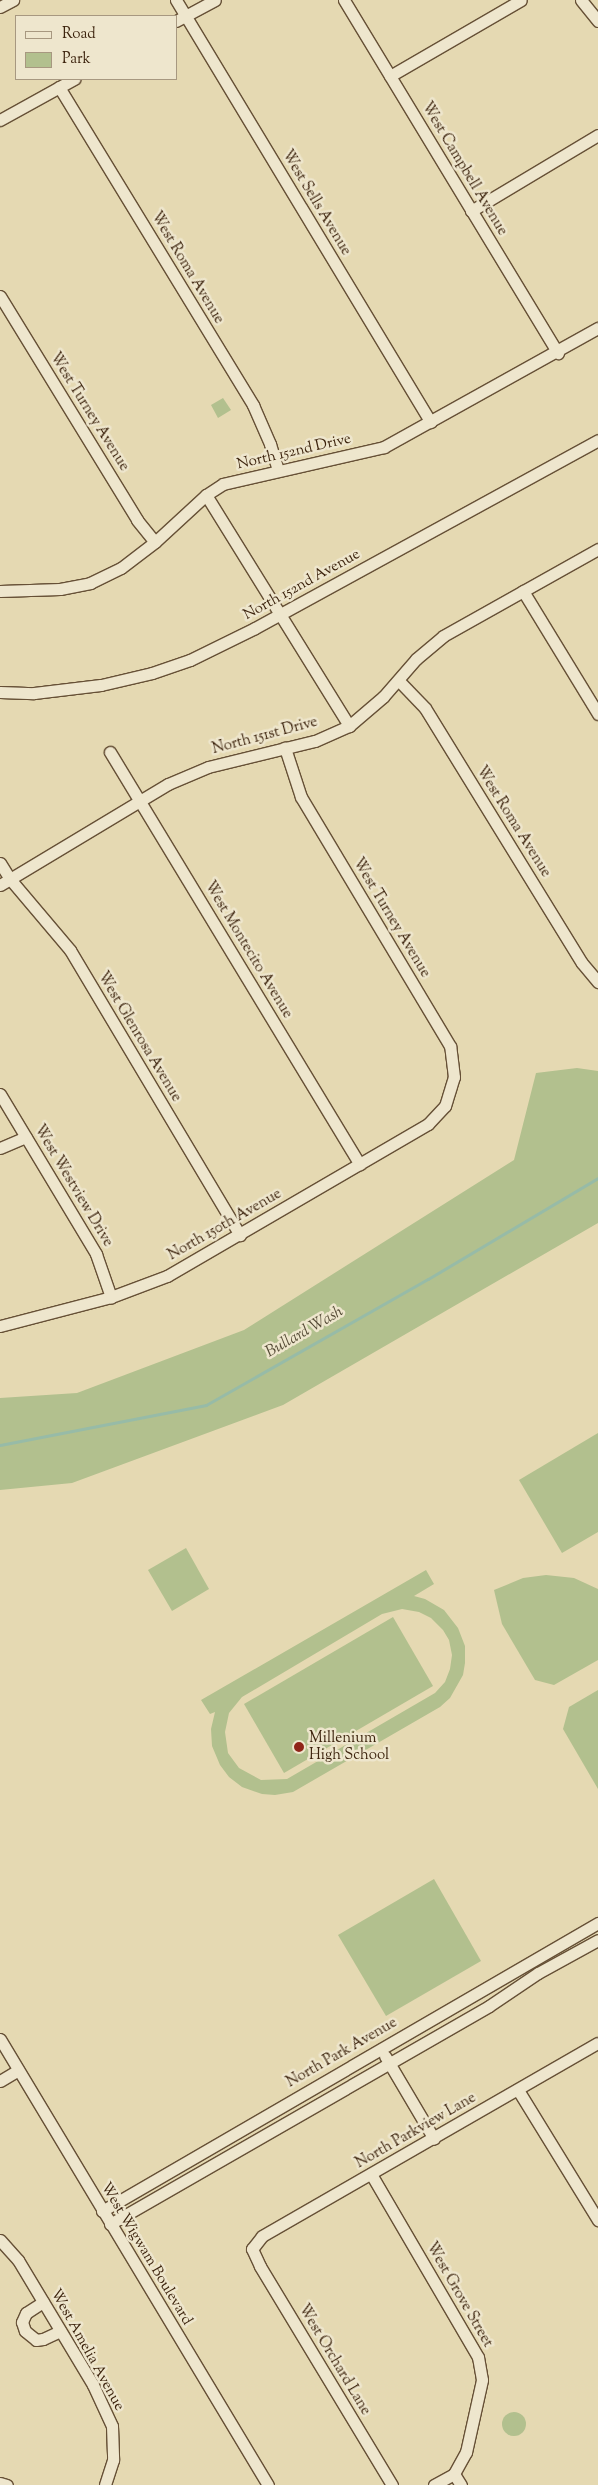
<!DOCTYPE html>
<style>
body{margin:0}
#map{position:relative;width:598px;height:2485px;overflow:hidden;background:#e5d9b2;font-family:"Sorts Mill Goudy",serif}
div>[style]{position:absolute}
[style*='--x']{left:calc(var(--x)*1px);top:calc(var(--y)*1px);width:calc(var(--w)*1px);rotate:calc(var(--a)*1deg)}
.green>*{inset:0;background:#b2c08e}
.round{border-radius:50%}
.stream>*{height:3px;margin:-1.5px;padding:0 1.5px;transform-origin:1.5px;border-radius:1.5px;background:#97bba7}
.roads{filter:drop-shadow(1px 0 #665036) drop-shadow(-1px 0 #665036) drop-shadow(0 1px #665036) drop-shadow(0 -1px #665036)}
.minor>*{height:11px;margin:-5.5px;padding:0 5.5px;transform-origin:5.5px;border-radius:5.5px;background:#eee6cd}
.dots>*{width:14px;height:14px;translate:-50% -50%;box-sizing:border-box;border:2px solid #eee6cd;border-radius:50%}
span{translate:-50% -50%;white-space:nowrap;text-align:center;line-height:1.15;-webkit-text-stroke:5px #eee6cd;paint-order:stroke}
.street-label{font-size:15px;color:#3c230d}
.poi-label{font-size:15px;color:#3c230d}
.left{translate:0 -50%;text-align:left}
.water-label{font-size:16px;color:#534934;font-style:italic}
.legend{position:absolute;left:15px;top:15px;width:162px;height:65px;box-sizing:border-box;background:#eee6cd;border:1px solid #a79880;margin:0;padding:6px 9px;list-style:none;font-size:15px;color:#3c230d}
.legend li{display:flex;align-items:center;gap:10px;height:25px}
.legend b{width:25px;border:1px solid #a79880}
</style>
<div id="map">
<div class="green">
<div style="clip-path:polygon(223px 398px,231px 410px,218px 418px,211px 405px)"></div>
<div style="clip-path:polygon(577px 1068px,598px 1071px,598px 1223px,283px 1405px,72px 1483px,0 1490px,0 1398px,77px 1393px,244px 1330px,514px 1160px,536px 1073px)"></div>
<div style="clip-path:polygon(598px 1433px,598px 1532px,562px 1553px,519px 1480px)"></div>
<div style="clip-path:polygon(186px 1548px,209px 1589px,172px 1611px,148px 1570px)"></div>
<div style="clip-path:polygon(evenodd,426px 1570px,434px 1584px,414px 1596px,425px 1599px,444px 1610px,458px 1628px,465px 1646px,465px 1663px,463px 1675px,450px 1698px,440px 1707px,293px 1792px,275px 1795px,262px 1794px,242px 1787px,229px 1777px,220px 1765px,212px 1746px,211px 1729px,215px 1712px,210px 1714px,201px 1700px,426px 1570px,402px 1609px,419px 1612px,431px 1618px,443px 1630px,449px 1640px,452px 1655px,450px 1669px,445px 1682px,435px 1693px,287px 1779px,261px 1780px,239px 1768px,228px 1753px,225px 1732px,229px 1713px,242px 1697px,382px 1614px,402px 1609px)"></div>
<div style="clip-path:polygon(546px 1575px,574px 1578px,598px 1589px,598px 1660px,554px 1685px,535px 1680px,502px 1624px,494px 1590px,523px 1578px)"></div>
<div style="clip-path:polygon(393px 1617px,433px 1686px,284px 1773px,244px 1704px)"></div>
<div style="clip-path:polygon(598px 1690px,598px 1789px,563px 1729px,569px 1707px)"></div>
<div style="clip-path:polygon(434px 1879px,481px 1961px,386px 2016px,338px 1935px)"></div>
<div class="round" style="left:502px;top:2412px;width:24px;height:24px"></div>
</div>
<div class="stream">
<div style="--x:0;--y:1445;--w:210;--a:-11"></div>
<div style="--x:206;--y:1405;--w:255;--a:-29.6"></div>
<div style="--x:428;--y:1279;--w:198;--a:-30.7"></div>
</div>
<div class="roads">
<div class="minor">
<div style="--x:176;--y:0;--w:493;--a:58.9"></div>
<div style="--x:344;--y:0;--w:413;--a:58.8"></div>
<div style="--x:581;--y:0;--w:27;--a:51"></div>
<div style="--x:0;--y:7;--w:15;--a:-28"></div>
<div style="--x:176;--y:21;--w:44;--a:-28.3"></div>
<div style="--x:390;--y:76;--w:151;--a:-30.1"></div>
<div style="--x:59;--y:87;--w:373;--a:58.6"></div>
<div style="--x:253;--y:405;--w:43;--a:66.4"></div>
<div style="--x:270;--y:444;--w:27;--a:73"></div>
<div style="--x:0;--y:120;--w:85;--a:-29"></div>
<div style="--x:471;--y:211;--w:148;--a:-30.9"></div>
<div style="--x:0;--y:296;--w:263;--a:58.5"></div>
<div style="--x:137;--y:520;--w:28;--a:51"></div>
<div style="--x:206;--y:495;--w:272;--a:58.2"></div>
<div style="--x:0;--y:591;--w:60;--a:-1.9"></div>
<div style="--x:60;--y:589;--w:31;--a:-11"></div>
<div style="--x:90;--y:583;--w:34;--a:-26"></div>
<div style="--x:121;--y:568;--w:43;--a:-37.4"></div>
<div style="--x:155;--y:542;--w:69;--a:-42.7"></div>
<div style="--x:206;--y:495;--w:20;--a:-33"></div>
<div style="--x:223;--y:484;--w:165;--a:-12.9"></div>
<div style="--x:384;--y:447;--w:245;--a:-29.1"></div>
<div style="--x:523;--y:591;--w:144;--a:58.6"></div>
<div style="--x:399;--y:681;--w:37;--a:46"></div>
<div style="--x:425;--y:708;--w:299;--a:58.4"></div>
<div style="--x:582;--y:963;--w:25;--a:50"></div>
<div style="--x:0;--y:692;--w:34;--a:2"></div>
<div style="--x:34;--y:693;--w:67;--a:-6.8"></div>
<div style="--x:101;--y:685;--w:52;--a:-13.2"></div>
<div style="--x:152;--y:673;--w:40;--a:-18.9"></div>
<div style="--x:190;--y:660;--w:72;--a:-26.2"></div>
<div style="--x:255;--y:628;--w:391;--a:-28.7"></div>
<div style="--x:110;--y:752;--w:482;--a:58.8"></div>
<div style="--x:0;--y:863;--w:19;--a:58"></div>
<div style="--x:10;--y:879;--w:93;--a:49.8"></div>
<div style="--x:70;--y:950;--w:332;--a:59.2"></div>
<div style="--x:0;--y:885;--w:196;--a:-31"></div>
<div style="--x:168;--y:784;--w:43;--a:-23"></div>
<div style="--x:208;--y:767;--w:110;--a:-13.7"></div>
<div style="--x:315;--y:741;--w:37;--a:-24"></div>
<div style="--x:349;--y:726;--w:45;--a:-40.5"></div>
<div style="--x:383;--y:697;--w:50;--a:-49"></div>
<div style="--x:416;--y:659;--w:35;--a:-40"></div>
<div style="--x:443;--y:636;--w:178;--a:-29.3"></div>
<div style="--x:0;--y:1094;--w:187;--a:59"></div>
<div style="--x:96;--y:1254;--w:46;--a:70.8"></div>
<div style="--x:0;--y:1148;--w:28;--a:-23"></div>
<div style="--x:0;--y:1326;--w:115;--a:-14.6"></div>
<div style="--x:111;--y:1297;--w:60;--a:-20.6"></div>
<div style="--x:167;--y:1276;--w:302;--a:-30.2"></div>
<div style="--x:428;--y:1124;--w:25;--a:-47"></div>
<div style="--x:445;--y:1106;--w:30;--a:-73"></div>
<div style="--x:454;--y:1077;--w:31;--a:-97"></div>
<div style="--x:450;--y:1046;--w:290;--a:-120.9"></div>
<div style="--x:301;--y:797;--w:52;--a:-108.1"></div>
<div style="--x:0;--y:2039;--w:520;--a:59"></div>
<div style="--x:385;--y:2056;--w:96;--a:59.4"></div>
<div style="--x:0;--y:2081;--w:21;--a:-31"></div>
<div style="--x:518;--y:2090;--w:153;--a:58.4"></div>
<div style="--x:371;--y:2174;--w:212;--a:59.7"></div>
<div style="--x:478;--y:2357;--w:23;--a:80"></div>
<div style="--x:482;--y:2380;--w:74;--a:102.5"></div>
<div style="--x:466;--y:2452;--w:25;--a:119"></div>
<div style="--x:454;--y:2474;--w:23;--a:151"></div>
<div style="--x:102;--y:2211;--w:574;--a:-30.14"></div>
<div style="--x:110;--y:2224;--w:437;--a:-29.9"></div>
<div style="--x:489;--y:2006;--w:59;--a:-34"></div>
<div style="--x:538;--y:1973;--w:68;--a:-28.8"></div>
<div style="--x:0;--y:2240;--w:27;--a:48"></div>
<div style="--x:18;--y:2260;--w:146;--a:59"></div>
<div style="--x:93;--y:2385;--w:45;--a:65.1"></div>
<div style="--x:112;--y:2426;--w:34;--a:88"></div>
<div style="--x:113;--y:2460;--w:26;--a:108"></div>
<div style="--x:43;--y:2302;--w:20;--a:147"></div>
<div style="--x:26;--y:2313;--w:10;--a:114"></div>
<div style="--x:22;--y:2322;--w:9;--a:72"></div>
<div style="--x:25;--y:2331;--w:14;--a:39"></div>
<div style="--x:36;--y:2340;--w:7;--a:-8"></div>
<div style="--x:43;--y:2339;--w:19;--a:-25"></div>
<div style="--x:454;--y:2474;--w:13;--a:58"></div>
<div style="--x:0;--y:2483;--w:7;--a:16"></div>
<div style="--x:392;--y:2485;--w:256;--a:-121.1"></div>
<div style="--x:260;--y:2266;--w:19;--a:-115"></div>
<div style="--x:252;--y:2249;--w:16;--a:-52"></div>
<div style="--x:262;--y:2236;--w:387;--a:-29.9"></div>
</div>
</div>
<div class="dots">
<div style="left:299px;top:1747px;background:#8f2418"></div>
</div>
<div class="street-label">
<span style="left:464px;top:169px;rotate:59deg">West Campbell Avenue</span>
<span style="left:316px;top:203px;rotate:59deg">West Sells Avenue</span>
<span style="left:187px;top:268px;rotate:59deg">West Roma Avenue</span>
<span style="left:89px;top:412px;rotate:58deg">West Turney Avenue</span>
<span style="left:294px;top:452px;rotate:-13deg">North 152nd Drive</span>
<span style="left:302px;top:585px;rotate:-29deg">North 152nd Avenue</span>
<span style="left:265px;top:736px;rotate:-15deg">North 151st Drive</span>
<span style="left:513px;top:822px;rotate:58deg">West Roma Avenue</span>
<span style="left:391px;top:918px;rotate:59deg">West Turney Avenue</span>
<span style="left:248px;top:950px;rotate:59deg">West Montecito Avenue</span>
<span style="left:139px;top:1037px;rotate:59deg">West Glenrosa Avenue</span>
<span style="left:73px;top:1186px;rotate:59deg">West Westview Drive</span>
<span style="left:225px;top:1225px;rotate:-30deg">North 150th Avenue</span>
<span style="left:342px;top:2053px;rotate:-30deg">North Park Avenue</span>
<span style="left:416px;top:2131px;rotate:-30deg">North Parkview Lane</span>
<span style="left:146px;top:2254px;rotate:59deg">West Wigwam Boulevard</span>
<span style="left:459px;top:2295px;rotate:60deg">West Grove Street</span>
<span style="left:87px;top:2350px;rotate:61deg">West Amelia Avenue</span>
<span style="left:334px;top:2360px;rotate:59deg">West Orchard Lane</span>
</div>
<div class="poi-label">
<span class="left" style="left:309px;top:1747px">Millenium<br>High School</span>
</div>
<div class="water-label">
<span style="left:305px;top:1333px;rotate:-30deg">Bullard Wash</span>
</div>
<ul class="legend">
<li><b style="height:6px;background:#eee6cd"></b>Road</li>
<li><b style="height:14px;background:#b2c08e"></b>Park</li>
</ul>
</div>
